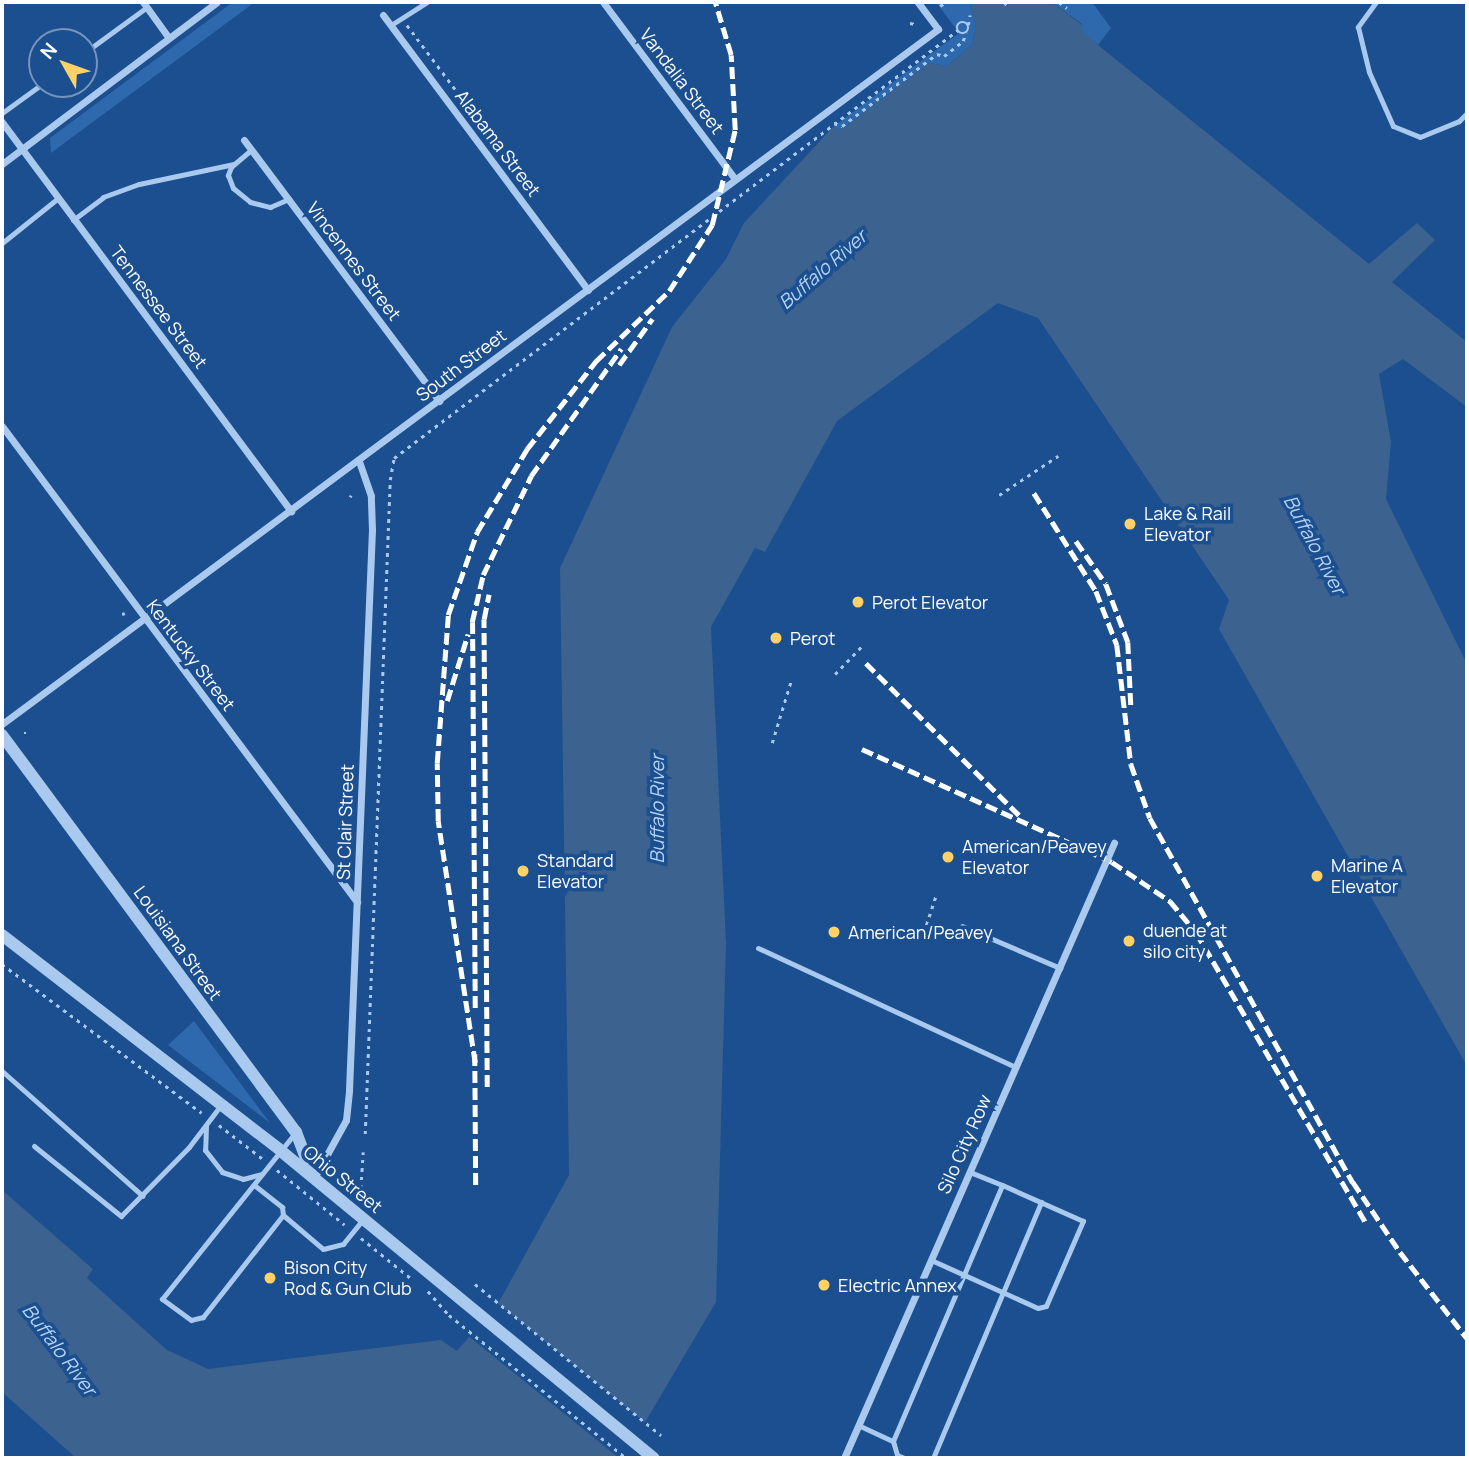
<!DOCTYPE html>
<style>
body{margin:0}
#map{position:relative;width:1469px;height:1460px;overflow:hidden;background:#1b4f8f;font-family:Manrope,sans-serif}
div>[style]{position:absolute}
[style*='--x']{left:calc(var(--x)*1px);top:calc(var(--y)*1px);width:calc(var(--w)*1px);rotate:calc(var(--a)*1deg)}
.green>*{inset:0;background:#2e69ad}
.water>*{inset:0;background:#3c6290}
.pier>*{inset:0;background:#1b4f8f}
.path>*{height:2.5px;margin-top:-1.25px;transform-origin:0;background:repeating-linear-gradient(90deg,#a9c9ee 0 3.5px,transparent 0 8.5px)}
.path>.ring{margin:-1.25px;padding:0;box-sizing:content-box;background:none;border:2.5px solid #a9c9ee;border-radius:50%}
.service>*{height:5px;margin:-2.5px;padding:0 2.5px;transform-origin:2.5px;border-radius:2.5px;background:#a9c9ee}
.minor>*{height:7px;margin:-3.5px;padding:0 3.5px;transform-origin:3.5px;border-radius:3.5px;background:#a9c9ee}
.tertiary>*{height:12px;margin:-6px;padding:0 6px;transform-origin:6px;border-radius:6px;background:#a9c9ee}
.rail>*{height:4.5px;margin-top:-2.25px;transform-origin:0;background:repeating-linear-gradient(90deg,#fff 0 12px,transparent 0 17px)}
.dots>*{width:19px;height:19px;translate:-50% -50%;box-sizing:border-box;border:4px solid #1b4f8f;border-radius:50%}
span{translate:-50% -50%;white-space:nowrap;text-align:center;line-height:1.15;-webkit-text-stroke:7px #1b4f8f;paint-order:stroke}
.street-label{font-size:18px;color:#fff}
.poi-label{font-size:18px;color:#fff}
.left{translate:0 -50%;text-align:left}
.water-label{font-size:19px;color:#b5d3f5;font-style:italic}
.frame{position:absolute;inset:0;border:4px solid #fff;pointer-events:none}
.north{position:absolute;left:28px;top:28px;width:70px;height:70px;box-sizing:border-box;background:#1b4f8f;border:2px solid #7695bc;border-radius:50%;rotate:310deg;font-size:19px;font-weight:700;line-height:28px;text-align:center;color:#fff}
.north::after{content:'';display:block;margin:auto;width:24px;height:32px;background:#ffd166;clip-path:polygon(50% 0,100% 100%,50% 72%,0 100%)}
</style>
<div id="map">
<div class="green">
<div style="clip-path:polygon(233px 2px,255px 2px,51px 153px,50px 138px)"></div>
<div style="clip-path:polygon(936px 2px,969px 2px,976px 25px,972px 45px,947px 66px,929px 63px,841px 130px,833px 127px,959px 33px)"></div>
<div style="clip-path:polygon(1052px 2px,1092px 2px,1111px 28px,1098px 45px,1079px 29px,1082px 24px)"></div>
<div style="clip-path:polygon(194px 1021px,270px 1123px,168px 1045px)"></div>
</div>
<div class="water">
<div style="clip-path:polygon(969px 2px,1052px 2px,1082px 25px,1080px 29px,1098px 45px,1369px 264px,1417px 223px,1435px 240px,1392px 282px,1467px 342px,1467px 407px,1403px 359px,1379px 374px,1391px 442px,1386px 499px,1467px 664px,1467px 1066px,1219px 629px,1229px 600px,1038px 318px,998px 303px,837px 421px,765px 552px,755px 548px,711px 627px,726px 943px,716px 1302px,624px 1458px,76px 1458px,2px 1392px,2px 1190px,93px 1269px,87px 1278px,167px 1350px,208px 1369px,441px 1340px,457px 1351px,500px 1300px,569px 1175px,560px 568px,672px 327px,726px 259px,744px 223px,833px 127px,841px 130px,929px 63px,947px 66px,972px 45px,976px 25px)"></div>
</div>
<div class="pier">
<div style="clip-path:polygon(495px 1301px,648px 1425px,628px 1458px,619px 1458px,466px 1334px)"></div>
</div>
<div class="path">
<div style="--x:1004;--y:2;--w:4;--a:45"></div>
<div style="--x:1059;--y:2;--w:10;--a:37"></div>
<div style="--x:940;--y:6;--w:7;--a:-34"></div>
<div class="ring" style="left:957.5px;top:22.5px;width:8.5px;height:8.5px"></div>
<div style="--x:910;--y:23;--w:5;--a:11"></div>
<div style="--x:407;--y:25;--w:146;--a:53.1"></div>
<div style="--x:968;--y:25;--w:10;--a:-79"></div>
<div style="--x:834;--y:123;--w:9;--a:21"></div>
<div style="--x:842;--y:126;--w:119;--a:-37.2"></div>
<div style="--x:937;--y:54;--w:7;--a:16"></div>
<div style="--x:944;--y:56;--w:24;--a:-38"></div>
<div style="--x:963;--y:41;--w:9;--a:-72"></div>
<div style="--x:999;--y:495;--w:71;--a:-33.5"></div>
<div style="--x:350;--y:497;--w:2;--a:-63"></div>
<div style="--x:122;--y:614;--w:3;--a:-18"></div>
<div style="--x:835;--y:674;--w:40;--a:-46"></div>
<div style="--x:24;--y:733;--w:2;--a:0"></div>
<div style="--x:772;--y:743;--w:65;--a:-73"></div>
<div style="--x:339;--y:858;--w:6;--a:-9"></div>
<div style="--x:345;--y:857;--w:4;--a:104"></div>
<div style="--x:921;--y:941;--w:48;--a:-71.9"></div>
<div style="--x:2;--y:964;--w:249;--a:36.7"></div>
<div style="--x:219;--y:1125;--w:56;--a:37.7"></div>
<div style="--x:365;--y:1134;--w:654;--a:-87.81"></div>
<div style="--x:390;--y:480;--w:22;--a:-80"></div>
<div style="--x:394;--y:458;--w:708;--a:-37.19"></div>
<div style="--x:277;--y:1170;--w:87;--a:39"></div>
<div style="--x:360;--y:1197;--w:45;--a:-86.2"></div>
<div style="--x:361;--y:1238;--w:67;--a:38.9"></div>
<div style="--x:475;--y:1284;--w:240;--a:39.1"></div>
<div style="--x:428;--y:1291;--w:32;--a:49"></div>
<div style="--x:449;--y:1315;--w:228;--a:38.9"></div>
</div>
<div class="service">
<div style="--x:1376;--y:2;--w:31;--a:126"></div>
<div style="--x:1358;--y:27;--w:46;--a:76.3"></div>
<div style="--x:1369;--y:72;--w:59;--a:66"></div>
<div style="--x:1393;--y:126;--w:29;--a:22"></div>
<div style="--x:1420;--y:137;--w:42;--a:-22.3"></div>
<div style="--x:1459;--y:121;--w:11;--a:-45"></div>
<div style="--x:391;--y:25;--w:43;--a:-32.6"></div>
<div style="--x:84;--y:53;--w:78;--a:-36.1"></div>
<div style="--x:2;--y:113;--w:49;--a:-35.9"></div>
<div style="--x:251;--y:150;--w:26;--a:140"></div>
<div style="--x:231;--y:167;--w:9;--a:111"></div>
<div style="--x:228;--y:175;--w:14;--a:69"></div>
<div style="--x:233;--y:188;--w:22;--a:39"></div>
<div style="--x:250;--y:202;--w:21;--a:14"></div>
<div style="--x:270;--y:207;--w:21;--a:-23"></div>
<div style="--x:73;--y:220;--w:38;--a:-37"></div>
<div style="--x:103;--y:197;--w:38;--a:-20"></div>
<div style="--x:139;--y:184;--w:97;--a:-11.9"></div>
<div style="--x:2;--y:243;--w:70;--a:-38.7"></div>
<div style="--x:962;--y:926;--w:107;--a:23.2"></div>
<div style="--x:758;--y:948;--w:283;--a:24.8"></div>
<div style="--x:2;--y:1071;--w:188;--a:41.6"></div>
<div style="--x:206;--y:1126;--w:24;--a:92"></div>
<div style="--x:205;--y:1150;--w:28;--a:52"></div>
<div style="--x:222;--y:1172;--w:22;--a:18"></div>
<div style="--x:243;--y:1179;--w:20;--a:-15"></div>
<div style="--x:34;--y:1146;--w:112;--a:38.8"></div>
<div style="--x:121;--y:1216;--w:97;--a:-45.4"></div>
<div style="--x:189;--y:1147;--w:53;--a:-52.7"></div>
<div style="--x:254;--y:1185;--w:36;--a:38"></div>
<div style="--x:282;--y:1207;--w:8;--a:83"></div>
<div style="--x:283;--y:1215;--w:130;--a:128.1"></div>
<div style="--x:203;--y:1317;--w:12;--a:166"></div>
<div style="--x:191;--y:1320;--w:36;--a:-144"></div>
<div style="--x:162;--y:1299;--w:214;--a:-51.3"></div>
<div style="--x:283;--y:1215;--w:52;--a:40.4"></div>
<div style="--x:323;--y:1249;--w:21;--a:-14"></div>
<div style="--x:343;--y:1244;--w:32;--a:-51"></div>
<div style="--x:931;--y:1260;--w:117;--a:24.2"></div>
<div style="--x:1038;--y:1308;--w:8;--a:-14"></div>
<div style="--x:1046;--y:1306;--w:93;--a:-66.5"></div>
<div style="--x:1083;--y:1221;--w:89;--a:-156"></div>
<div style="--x:858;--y:1425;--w:38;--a:25"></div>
<div style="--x:893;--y:1441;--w:278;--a:-66.9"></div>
<div style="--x:1002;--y:1185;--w:35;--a:-158"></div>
<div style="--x:893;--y:1441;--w:15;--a:74"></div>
<div style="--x:897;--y:1455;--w:8;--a:23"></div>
<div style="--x:933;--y:1458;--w:278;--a:-67.1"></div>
</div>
<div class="minor">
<div style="--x:143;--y:2;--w:44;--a:54.2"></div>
<div style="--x:603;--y:2;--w:221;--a:53.3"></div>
<div style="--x:383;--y:15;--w:343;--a:53.3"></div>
<div style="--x:2;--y:122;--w:485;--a:53.4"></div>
<div style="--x:244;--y:140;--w:326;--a:53.2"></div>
<div style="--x:2;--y:164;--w:269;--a:-37"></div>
<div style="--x:2;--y:426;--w:594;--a:53.28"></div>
<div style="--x:2;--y:724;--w:1166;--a:-36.59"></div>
<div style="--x:938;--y:29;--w:34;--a:-127"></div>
<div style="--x:314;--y:1178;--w:66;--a:-61.1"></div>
<div style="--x:346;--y:1120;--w:30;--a:-84"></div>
<div style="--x:349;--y:1090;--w:560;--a:-87.65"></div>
<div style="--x:372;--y:530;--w:34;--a:-92"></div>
<div style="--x:371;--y:496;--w:37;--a:-109"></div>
<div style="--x:844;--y:1458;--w:672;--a:-66.3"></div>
</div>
<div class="tertiary">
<div style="--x:2;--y:735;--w:494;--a:53.5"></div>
<div style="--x:296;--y:1132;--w:48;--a:69.3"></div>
<div style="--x:2;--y:935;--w:353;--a:37.7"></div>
<div style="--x:281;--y:1151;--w:483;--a:39.5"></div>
</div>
<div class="rail">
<div style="--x:619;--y:365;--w:57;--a:-54.3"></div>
<div style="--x:1034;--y:493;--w:116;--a:57.7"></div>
<div style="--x:1096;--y:591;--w:58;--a:68.7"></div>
<div style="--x:1117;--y:645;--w:120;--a:83.3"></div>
<div style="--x:1131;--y:764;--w:57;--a:70.6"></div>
<div style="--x:1150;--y:818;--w:417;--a:60.9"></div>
<div style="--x:1353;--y:1182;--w:84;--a:56.1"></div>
<div style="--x:1400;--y:1252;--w:109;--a:52.1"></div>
<div style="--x:1076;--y:541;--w:52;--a:55.1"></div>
<div style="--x:1106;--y:584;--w:62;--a:69.2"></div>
<div style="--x:1128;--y:642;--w:64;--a:87.3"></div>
<div style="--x:866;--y:663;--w:216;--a:44.8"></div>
<div style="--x:447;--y:701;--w:70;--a:-72.6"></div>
<div style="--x:862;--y:749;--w:274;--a:24.3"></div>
<div style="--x:1112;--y:862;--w:70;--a:33.9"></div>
<div style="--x:1170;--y:901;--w:40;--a:50"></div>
<div style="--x:1196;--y:932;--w:339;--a:59.7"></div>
<div style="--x:475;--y:1008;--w:386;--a:-90.4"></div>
<div style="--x:472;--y:622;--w:48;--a:-76.8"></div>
<div style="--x:483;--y:575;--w:110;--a:-64.1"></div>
<div style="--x:531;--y:476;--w:156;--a:-54.7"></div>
<div style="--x:475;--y:1054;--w:131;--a:89.6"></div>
<div style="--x:475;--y:1063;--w:245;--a:-98.7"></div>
<div style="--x:438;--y:821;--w:58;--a:-91"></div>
<div style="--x:437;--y:763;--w:148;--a:-85.7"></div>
<div style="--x:448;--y:615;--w:88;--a:-70.7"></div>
<div style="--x:477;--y:532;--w:97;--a:-58.9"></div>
<div style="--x:527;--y:449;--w:112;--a:-51.9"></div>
<div style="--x:596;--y:361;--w:101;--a:-43.8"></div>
<div style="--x:669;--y:291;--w:79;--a:-56.9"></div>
<div style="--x:712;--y:225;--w:98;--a:-76.4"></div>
<div style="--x:735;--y:130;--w:75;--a:-93.1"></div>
<div style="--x:731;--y:55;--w:55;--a:-106.8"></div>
<div style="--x:487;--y:1087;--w:468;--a:-90.4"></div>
<div style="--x:484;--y:619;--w:25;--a:-79"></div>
</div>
<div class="dots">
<div style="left:1130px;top:524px;background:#ffd166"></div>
<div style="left:858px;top:602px;background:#ffd166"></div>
<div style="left:776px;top:638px;background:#ffd166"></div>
<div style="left:948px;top:857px;background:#ffd166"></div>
<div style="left:523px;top:871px;background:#ffd166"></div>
<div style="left:1317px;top:876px;background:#ffd166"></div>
<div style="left:834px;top:932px;background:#ffd166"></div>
<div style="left:1129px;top:941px;background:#ffd166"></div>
<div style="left:270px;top:1278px;background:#ffd166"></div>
<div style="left:824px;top:1285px;background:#ffd166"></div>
</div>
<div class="street-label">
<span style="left:682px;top:81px;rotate:53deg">Vandalia Street</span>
<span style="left:498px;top:143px;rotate:53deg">Alabama Street</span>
<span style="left:354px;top:261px;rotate:53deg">Vincennes Street</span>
<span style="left:159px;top:307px;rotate:53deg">Tennessee Street</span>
<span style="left:461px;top:365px;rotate:-37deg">South Street</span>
<span style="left:191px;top:655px;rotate:53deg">Kentucky Street</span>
<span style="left:345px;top:822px;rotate:-88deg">St Clair Street</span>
<span style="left:178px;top:943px;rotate:54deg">Louisiana Street</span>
<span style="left:964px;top:1144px;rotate:-66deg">Silo City Row</span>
<span style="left:343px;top:1179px;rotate:39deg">Ohio Street</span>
</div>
<div class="poi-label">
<span class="left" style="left:1144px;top:524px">Lake &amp; Rail<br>Elevator</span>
<span class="left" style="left:872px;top:602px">Perot Elevator</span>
<span class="left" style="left:790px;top:638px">Perot</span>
<span class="left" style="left:962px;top:857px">American/Peavey<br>Elevator</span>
<span class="left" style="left:537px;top:871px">Standard<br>Elevator</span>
<span class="left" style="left:1331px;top:876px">Marine A<br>Elevator</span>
<span class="left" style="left:1143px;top:941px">duende at<br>silo city</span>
<span class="left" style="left:848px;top:932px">American/Peavey</span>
<span class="left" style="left:284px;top:1278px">Bison City<br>Rod &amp; Gun Club</span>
<span class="left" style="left:838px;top:1285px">Electric Annex</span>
</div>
<div class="water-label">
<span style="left:823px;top:270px;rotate:-41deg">Buffalo River</span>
<span style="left:1314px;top:545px;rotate:62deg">Buffalo River</span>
<span style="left:658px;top:809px;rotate:-90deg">Buffalo River</span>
<span style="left:59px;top:1350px;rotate:53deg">Buffalo River</span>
</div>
<div class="frame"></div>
<div class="north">N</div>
</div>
